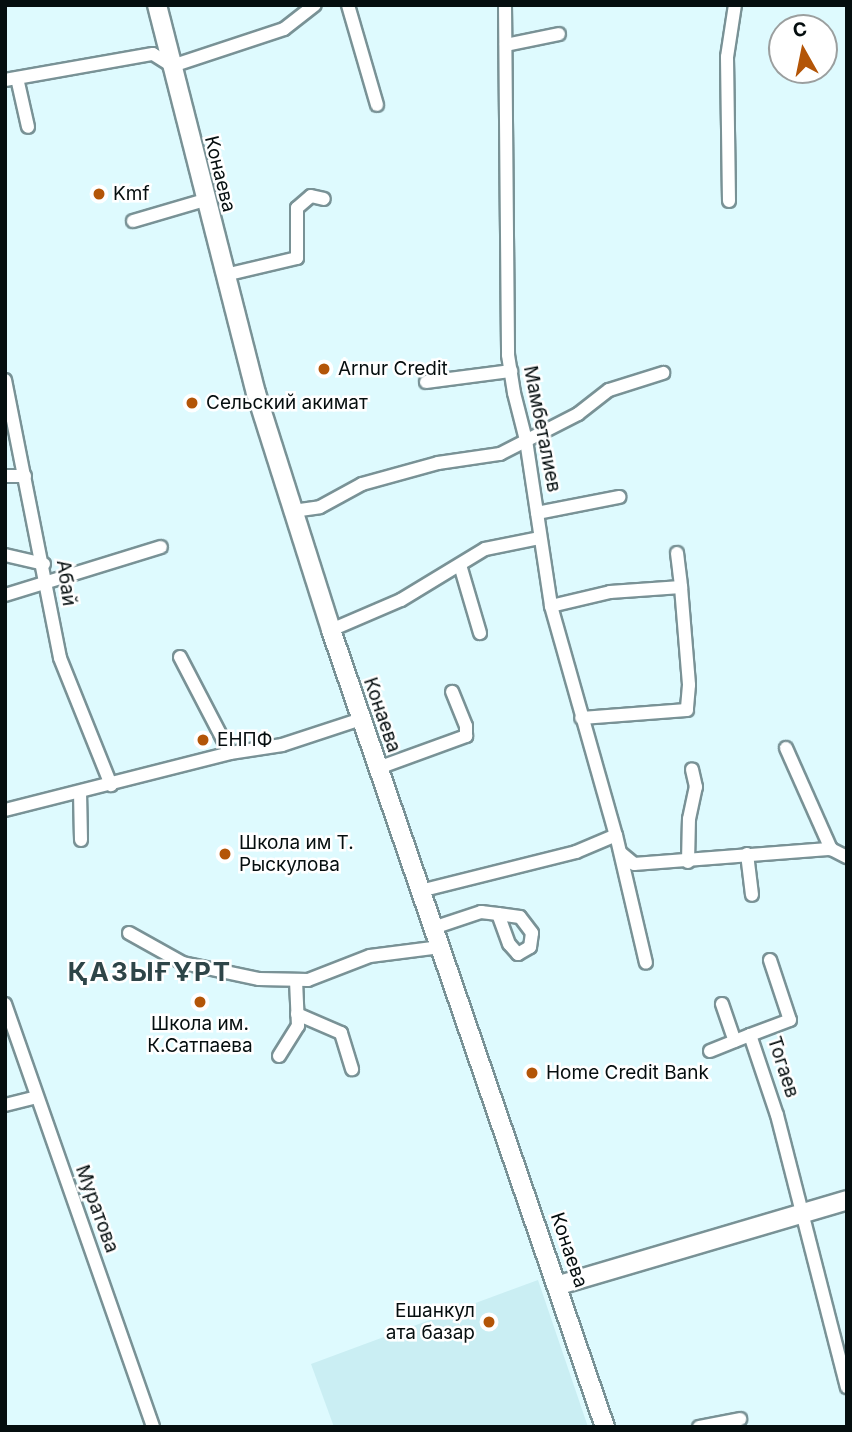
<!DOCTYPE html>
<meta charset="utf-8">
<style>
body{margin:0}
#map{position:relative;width:852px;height:1432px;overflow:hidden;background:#defafe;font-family:Inter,sans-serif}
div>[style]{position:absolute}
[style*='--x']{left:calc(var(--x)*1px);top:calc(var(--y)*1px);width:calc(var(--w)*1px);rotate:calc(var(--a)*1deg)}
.built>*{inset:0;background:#caeef3}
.roads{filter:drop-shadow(2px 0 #799296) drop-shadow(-2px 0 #799296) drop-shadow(0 2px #799296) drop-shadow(0 -2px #799296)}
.minor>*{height:12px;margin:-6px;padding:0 6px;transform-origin:6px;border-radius:6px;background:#fff}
.secondary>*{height:18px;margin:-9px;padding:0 9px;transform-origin:9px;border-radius:9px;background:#fff}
.dots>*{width:19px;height:19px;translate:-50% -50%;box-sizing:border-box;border:4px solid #fff;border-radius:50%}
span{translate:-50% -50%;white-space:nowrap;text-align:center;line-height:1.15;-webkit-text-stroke:5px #fff;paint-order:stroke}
.street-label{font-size:19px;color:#050e0f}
.poi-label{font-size:19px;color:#050e0f}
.left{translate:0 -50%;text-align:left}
.right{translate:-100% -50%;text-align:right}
.district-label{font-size:26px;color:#2e4548;font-weight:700;letter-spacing:2px}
.frame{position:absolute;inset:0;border:7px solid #050e0f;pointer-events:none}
.north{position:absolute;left:768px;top:14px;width:70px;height:70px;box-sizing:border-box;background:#fff;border:2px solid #9b9f9f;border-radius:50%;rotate:351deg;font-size:19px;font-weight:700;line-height:28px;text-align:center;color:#050e0f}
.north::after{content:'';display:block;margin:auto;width:24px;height:32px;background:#b35507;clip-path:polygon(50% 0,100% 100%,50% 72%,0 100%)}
</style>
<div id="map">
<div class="built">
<div style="clip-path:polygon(538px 1280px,588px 1427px,334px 1427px,311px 1364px)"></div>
</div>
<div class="roads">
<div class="minor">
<div style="--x:348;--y:5;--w:104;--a:73.8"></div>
<div style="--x:505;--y:5;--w:350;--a:89.5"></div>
<div style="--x:508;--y:355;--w:38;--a:81"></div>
<div style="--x:514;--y:393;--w:49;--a:75.7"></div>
<div style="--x:526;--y:440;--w:168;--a:81.4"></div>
<div style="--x:551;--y:606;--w:238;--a:74.2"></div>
<div style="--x:616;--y:835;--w:131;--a:76.8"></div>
<div style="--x:506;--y:45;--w:54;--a:-11.7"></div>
<div style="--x:17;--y:78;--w:50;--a:77.3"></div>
<div style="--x:5;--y:80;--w:150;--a:-10"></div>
<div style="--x:153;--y:54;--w:22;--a:32"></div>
<div style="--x:172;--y:66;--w:118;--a:-18.3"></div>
<div style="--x:284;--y:29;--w:39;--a:-38"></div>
<div style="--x:729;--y:201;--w:144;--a:-90.8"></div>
<div style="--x:727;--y:57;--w:53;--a:-81.3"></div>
<div style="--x:133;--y:221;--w:75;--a:-16.3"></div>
<div style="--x:225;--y:275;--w:74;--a:-13.3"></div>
<div style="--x:297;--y:258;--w:50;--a:-90"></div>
<div style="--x:297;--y:208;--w:18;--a:-41"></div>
<div style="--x:311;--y:196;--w:13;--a:13"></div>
<div style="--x:5;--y:380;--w:283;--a:78.8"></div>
<div style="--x:60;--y:658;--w:137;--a:68.1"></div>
<div style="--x:426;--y:382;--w:86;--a:-7.4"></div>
<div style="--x:5;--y:476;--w:20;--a:0"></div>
<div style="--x:293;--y:511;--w:27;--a:-8"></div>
<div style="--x:320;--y:507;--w:48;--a:-28.7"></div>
<div style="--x:362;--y:484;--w:79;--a:-15.4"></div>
<div style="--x:438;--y:463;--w:63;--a:-8.3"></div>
<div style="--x:500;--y:454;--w:88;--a:-27.1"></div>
<div style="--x:578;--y:414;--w:39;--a:-38"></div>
<div style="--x:609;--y:390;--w:57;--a:-17.5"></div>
<div style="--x:537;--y:513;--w:84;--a:-11"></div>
<div style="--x:677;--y:553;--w:34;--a:83"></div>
<div style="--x:5;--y:555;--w:40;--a:13"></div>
<div style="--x:460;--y:565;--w:71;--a:73.6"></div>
<div style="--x:5;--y:595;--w:163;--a:-17.1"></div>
<div style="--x:551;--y:606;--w:61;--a:-13.3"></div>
<div style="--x:610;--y:592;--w:71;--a:-4"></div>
<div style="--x:681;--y:587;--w:98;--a:85.3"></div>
<div style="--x:689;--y:685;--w:25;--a:95"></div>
<div style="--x:687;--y:710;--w:106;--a:175.7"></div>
<div style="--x:331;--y:630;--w:76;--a:-23.2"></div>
<div style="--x:401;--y:600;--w:98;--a:-31.3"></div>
<div style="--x:485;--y:549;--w:55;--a:-11.5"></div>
<div style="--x:180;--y:657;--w:108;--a:62.5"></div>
<div style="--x:786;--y:748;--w:111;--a:66"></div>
<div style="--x:378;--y:768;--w:94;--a:-20"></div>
<div style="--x:466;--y:736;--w:10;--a:-90"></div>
<div style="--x:466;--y:726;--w:37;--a:-112"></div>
<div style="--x:80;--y:792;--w:48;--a:88.8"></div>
<div style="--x:5;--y:810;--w:232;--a:-14.2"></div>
<div style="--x:230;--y:753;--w:53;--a:-8.7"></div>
<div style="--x:282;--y:745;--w:83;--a:-18.2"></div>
<div style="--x:621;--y:853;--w:17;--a:40"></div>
<div style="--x:634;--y:864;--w:198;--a:-4.4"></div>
<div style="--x:831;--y:849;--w:18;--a:27"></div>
<div style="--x:747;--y:854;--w:41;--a:83"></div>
<div style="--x:688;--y:862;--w:43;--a:-88.7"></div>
<div style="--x:689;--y:819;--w:33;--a:-78"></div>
<div style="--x:696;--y:787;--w:18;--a:-103"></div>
<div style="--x:420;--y:891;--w:161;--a:-14"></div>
<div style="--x:576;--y:852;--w:43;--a:-23"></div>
<div style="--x:433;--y:928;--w:51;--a:-18.4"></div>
<div style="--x:481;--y:912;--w:17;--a:7"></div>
<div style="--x:498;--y:914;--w:22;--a:8"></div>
<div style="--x:520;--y:917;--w:20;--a:53"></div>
<div style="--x:532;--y:933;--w:14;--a:98"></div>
<div style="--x:530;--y:947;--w:14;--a:150"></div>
<div style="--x:518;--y:954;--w:13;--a:-132"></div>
<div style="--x:509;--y:944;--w:32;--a:-110"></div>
<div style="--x:129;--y:933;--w:62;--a:29.1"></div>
<div style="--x:183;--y:963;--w:78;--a:11.9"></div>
<div style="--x:259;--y:979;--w:49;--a:1.2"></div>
<div style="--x:308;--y:980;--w:66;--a:-21.2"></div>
<div style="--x:370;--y:956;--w:71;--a:-7.3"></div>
<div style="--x:770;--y:960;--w:63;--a:71.6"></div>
<div style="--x:790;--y:1020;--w:43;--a:159.4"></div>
<div style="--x:750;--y:1035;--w:84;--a:71.4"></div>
<div style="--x:777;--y:1115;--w:281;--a:75.6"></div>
<div style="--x:5;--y:1004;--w:448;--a:70.7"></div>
<div style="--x:722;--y:1004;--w:39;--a:71"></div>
<div style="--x:297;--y:1014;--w:48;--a:23.4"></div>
<div style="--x:341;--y:1033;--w:38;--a:73"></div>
<div style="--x:710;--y:1051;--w:43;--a:-21.8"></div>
<div style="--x:279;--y:1056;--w:36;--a:-58"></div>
<div style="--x:298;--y:1026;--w:46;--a:-92.5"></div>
<div style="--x:5;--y:1105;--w:32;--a:-14"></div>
<div style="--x:699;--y:1427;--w:42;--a:-11"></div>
</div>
<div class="secondary">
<div style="--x:157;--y:5;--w:400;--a:75.7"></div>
<div style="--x:256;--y:393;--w:249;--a:72.4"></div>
<div style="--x:331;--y:630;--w:843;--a:71.03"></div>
<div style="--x:559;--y:1285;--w:300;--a:-16.4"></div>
</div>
</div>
<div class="dots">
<div style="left:99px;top:194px;background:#b35507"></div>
<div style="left:324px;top:369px;background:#b35507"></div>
<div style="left:192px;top:403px;background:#b35507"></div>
<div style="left:203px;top:740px;background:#b35507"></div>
<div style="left:225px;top:854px;background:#b35507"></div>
<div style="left:200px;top:1002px;background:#b35507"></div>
<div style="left:532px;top:1073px;background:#b35507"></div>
<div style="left:489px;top:1322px;background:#b35507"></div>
</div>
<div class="street-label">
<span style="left:220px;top:174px;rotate:76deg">Конаева</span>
<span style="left:542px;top:429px;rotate:79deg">Мамбеталиев</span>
<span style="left:66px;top:583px;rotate:82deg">Абай</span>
<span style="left:382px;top:715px;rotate:71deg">Конаева</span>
<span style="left:783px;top:1067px;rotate:72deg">Тогаев</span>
<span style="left:97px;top:1209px;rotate:70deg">Муратова</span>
<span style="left:569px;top:1250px;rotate:71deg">Конаева</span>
</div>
<div class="poi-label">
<span class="left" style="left:113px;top:194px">Kmf</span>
<span class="left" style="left:338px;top:369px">Arnur Credit</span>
<span class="left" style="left:206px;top:403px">Сельский акимат</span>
<span class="left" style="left:217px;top:740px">ЕНПФ</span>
<span class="left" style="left:239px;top:854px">Школа им Т.<br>Рыскулова</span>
<span style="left:200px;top:1035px">Школа им.<br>К.Сатпаева</span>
<span class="left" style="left:546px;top:1073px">Home Credit Bank</span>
<span class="right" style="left:475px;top:1322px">Ешанкул<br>ата базар</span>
</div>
<div class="district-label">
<span style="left:150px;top:972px">ҚАЗЫҒҰРТ</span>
</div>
<div class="frame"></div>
<div class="north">С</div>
</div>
